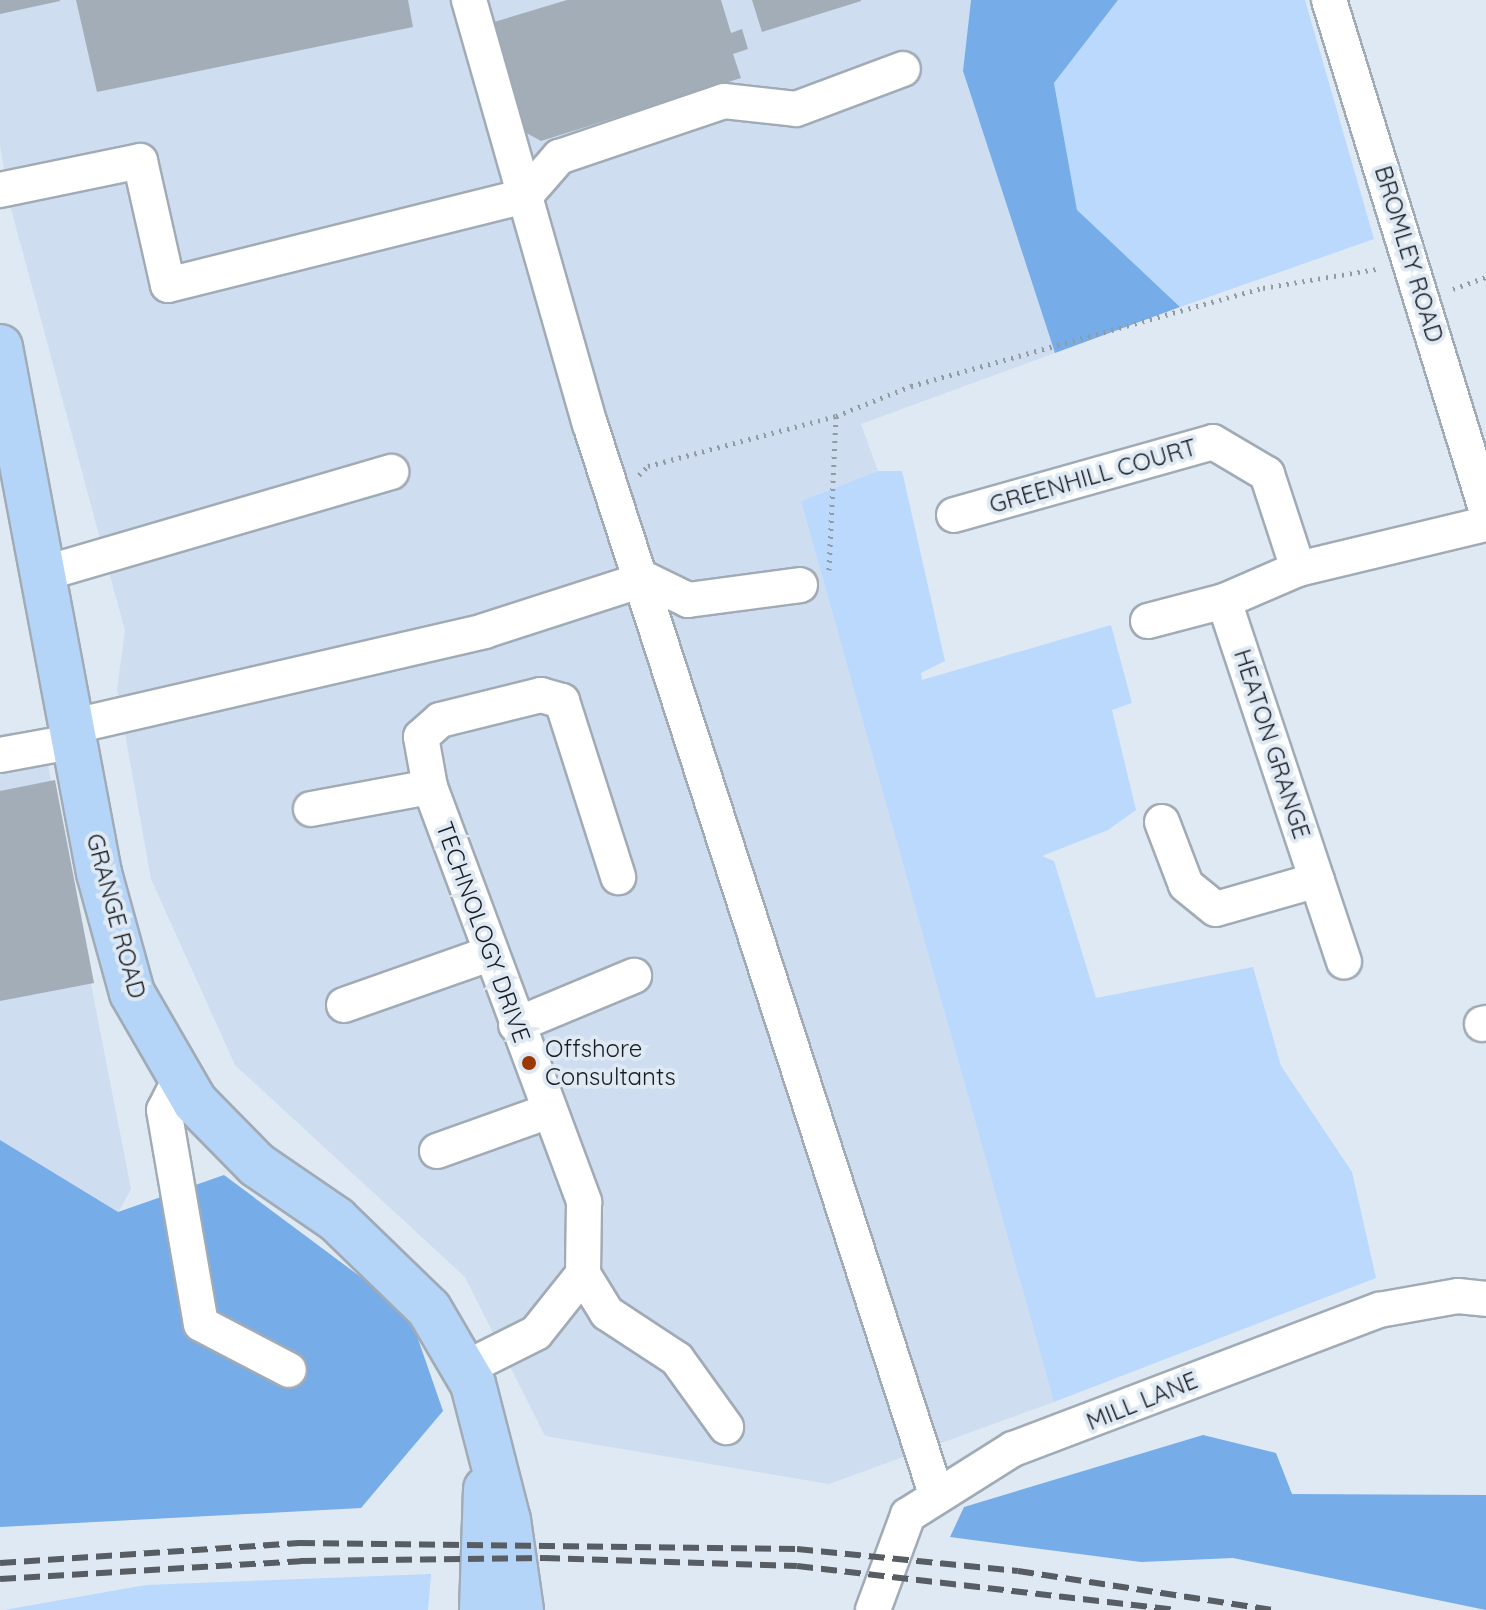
<!DOCTYPE html>
<style>
body{margin:0}
#map{position:relative;width:1486px;height:1610px;overflow:hidden;background:#dee9f4;font-family:Quicksand,sans-serif}
div>[style]{position:absolute}
[style*='--x']{left:calc(var(--x)*1px);top:calc(var(--y)*1px);width:calc(var(--w)*1px);rotate:calc(var(--a)*1deg)}
.built>*{inset:0;background:#ceddef}
.green>*{inset:0;background:#bad9fd}
.forest>*{inset:0;background:#76ace8}
.building>*{inset:0;background:#a3adb8}
.path>*{height:5px;margin-top:-2.5px;transform-origin:0;background:repeating-linear-gradient(90deg,#929aa2 0 2px,transparent 0 8px)}
.roads{filter:drop-shadow(2px 0 #a1abb6) drop-shadow(-2px 0 #a1abb6) drop-shadow(0 2px #a1abb6) drop-shadow(0 -2px #a1abb6)}
.minor>*{height:34px;margin:-17px;padding:0 17px;transform-origin:17px;border-radius:17px;background:#fff}
.major>*{height:44px;margin:-22px;padding:0 22px;transform-origin:22px;border-radius:22px;background:#b5d5f8}
.rail>*{height:6px;margin-top:-3px;transform-origin:0;background:repeating-linear-gradient(90deg,#575d63 0 16px,transparent 0 24px)}
.dots>*{width:22px;height:22px;translate:-50% -50%;box-sizing:border-box;border:4px solid #dee9f4;border-radius:50%}
span{translate:-50% -50%;white-space:nowrap;text-align:center;line-height:1.15;-webkit-text-stroke:8px #dee9f4;paint-order:stroke}
.street-label{font-size:24px;color:#191c20}
.poi-label{font-size:24px;color:#191c20}
.left{translate:0 -50%;text-align:left}
</style>
<div id="map">
<div class="built">
<div style="clip-path:polygon(0 0,971px 0,963px 71px,1055px 353px,861px 424px,878px 471px,801px 501px,1054px 1402px,829px 1484px,545px 1436px,465px 1277px,235px 1065px,151px 879px,117px 689px,125px 631px,10px 205px,0 145px)"></div>
<div style="clip-path:polygon(41px 729px,131px 1189px,21px 1393px,0 1400px,0 734px)"></div>
</div>
<div class="green">
<div style="clip-path:polygon(1118px 0,1305px 0,1374px 239px,1180px 307px,1077px 211px,1054px 83px)"></div>
<div style="clip-path:polygon(878px 471px,902px 471px,945px 661px,921px 673px,922px 680px,1111px 625px,1132px 703px,1112px 710px,1136px 810px,1108px 830px,1042px 856px,1054px 861px,1096px 998px,1253px 967px,1281px 1066px,1352px 1172px,1376px 1278px,1054px 1402px,801px 501px)"></div>
<div style="clip-path:polygon(431px 1574px,428px 1610px,4px 1610px,146px 1585px)"></div>
</div>
<div class="forest">
<div style="clip-path:polygon(971px 0,1118px 0,1054px 83px,1077px 210px,1180px 307px,1055px 353px,963px 71px)"></div>
<div style="clip-path:polygon(0 1140px,118px 1212px,224px 1175px,409px 1313px,443px 1411px,361px 1508px,0 1527px)"></div>
<div style="clip-path:polygon(1203px 1435px,1276px 1453px,1292px 1494px,1486px 1495px,1486px 1610px,1233px 1558px,1141px 1562px,950px 1537px,964px 1507px)"></div>
</div>
<div class="building">
<div style="clip-path:polygon(0 0,60px 0,60px 1px,0 14px)"></div>
<div style="clip-path:polygon(76px 0,408px 0,413px 27px,97px 92px)"></div>
<div style="clip-path:polygon(567px 0,721px 0,731px 33px,742px 29px,748px 49px,733px 54px,741px 78px,541px 141px,510px 124px,481px 26px)"></div>
<div style="clip-path:polygon(752px 0,861px 0,861px 1px,762px 32px)"></div>
<div style="clip-path:polygon(55px 780px,94px 983px,0 1001px,0 791px)"></div>
</div>
<div class="path">
<div style="--x:1453;--y:289;--w:35;--a:-20"></div>
<div style="--x:639;--y:475;--w:13;--a:-45"></div>
<div style="--x:648;--y:466;--w:195;--a:-14.9"></div>
<div style="--x:829;--y:570;--w:154;--a:-87.4"></div>
<div style="--x:836;--y:416;--w:81;--a:-21.8"></div>
<div style="--x:911;--y:386;--w:365;--a:-15.6"></div>
<div style="--x:1263;--y:288;--w:116;--a:-9.5"></div>
</div>
<div class="roads">
<div class="minor">
<div style="--x:469;--y:0;--w:441;--a:74.1"></div>
<div style="--x:590;--y:424;--w:1125;--a:72.08"></div>
<div style="--x:1329;--y:0;--w:533;--a:72.86"></div>
<div style="--x:0;--y:190;--w:143;--a:-11.7"></div>
<div style="--x:140;--y:161;--w:127;--a:77.3"></div>
<div style="--x:168;--y:285;--w:368;--a:-14"></div>
<div style="--x:525;--y:196;--w:52;--a:-48.9"></div>
<div style="--x:559;--y:157;--w:174;--a:-18.7"></div>
<div style="--x:724;--y:101;--w:72;--a:6.3"></div>
<div style="--x:796;--y:109;--w:114;--a:-20.5"></div>
<div style="--x:954;--y:515;--w:269;--a:-15.7"></div>
<div style="--x:1213;--y:442;--w:63;--a:30.7"></div>
<div style="--x:1267;--y:474;--w:100;--a:71.9"></div>
<div style="--x:42;--y:574;--w:364;--a:-16.3"></div>
<div style="--x:1224;--y:601;--w:81;--a:-23.4"></div>
<div style="--x:1298;--y:569;--w:193;--a:-13.5"></div>
<div style="--x:1148;--y:621;--w:79;--a:-14.7"></div>
<div style="--x:1224;--y:601;--w:380;--a:71.6"></div>
<div style="--x:74;--y:726;--w:421;--a:-13"></div>
<div style="--x:484;--y:631;--w:169;--a:-17.9"></div>
<div style="--x:645;--y:579;--w:48;--a:26"></div>
<div style="--x:688;--y:600;--w:113;--a:-7.6"></div>
<div style="--x:0;--y:755;--w:77;--a:-10.4"></div>
<div style="--x:430;--y:787;--w:51;--a:-100.2"></div>
<div style="--x:421;--y:737;--w:25;--a:-42"></div>
<div style="--x:440;--y:720;--w:104;--a:-13.9"></div>
<div style="--x:541;--y:695;--w:22;--a:16"></div>
<div style="--x:562;--y:701;--w:185;--a:72.3"></div>
<div style="--x:311;--y:809;--w:121;--a:-10.5"></div>
<div style="--x:430;--y:787;--w:443;--a:69.6"></div>
<div style="--x:584;--y:1202;--w:72;--a:90.8"></div>
<div style="--x:583;--y:1274;--w:75;--a:128.5"></div>
<div style="--x:536;--y:1333;--w:80;--a:153.4"></div>
<div style="--x:1162;--y:822;--w:67;--a:69.1"></div>
<div style="--x:1186;--y:885;--w:38;--a:39"></div>
<div style="--x:1216;--y:909;--w:105;--a:-16"></div>
<div style="--x:344;--y:1005;--w:154;--a:-19.4"></div>
<div style="--x:1482;--y:1024;--w:4;--a:-14"></div>
<div style="--x:516;--y:1025;--w:128;--a:-22.6"></div>
<div style="--x:181;--y:1077;--w:37;--a:117"></div>
<div style="--x:164;--y:1110;--w:217;--a:80.2"></div>
<div style="--x:201;--y:1324;--w:99;--a:27.6"></div>
<div style="--x:437;--y:1151;--w:119;--a:-19.7"></div>
<div style="--x:583;--y:1274;--w:46;--a:58.4"></div>
<div style="--x:607;--y:1313;--w:84;--a:33.3"></div>
<div style="--x:677;--y:1359;--w:84;--a:54.2"></div>
<div style="--x:873;--y:1610;--w:101;--a:-69.8"></div>
<div style="--x:908;--y:1515;--w:124;--a:-32.2"></div>
<div style="--x:1013;--y:1449;--w:392;--a:-20.8"></div>
<div style="--x:1379;--y:1310;--w:80;--a:-10"></div>
<div style="--x:1458;--y:1296;--w:28;--a:6"></div>
</div>
<div class="major">
<div style="--x:0;--y:347;--w:535;--a:79.34"></div>
<div style="--x:99;--y:873;--w:124;--a:74.6"></div>
<div style="--x:132;--y:993;--w:126;--a:60"></div>
<div style="--x:195;--y:1102;--w:88;--a:45.5"></div>
<div style="--x:257;--y:1165;--w:96;--a:34.4"></div>
<div style="--x:336;--y:1219;--w:129;--a:44.1"></div>
<div style="--x:429;--y:1309;--w:87;--a:59.6"></div>
<div style="--x:473;--y:1384;--w:140;--a:75.6"></div>
<div style="--x:508;--y:1520;--w:91;--a:81.8"></div>
<div style="--x:482;--y:1610;--w:121;--a:-88.1"></div>
</div>
</div>
<div class="rail">
<div style="--x:0;--y:1563;--w:300;--a:-3.8"></div>
<div style="--x:299;--y:1543;--w:498;--a:0.7"></div>
<div style="--x:797;--y:1549;--w:222;--a:5.7"></div>
<div style="--x:1018;--y:1571;--w:259;--a:8.7"></div>
<div style="--x:0;--y:1579;--w:301;--a:-3.4"></div>
<div style="--x:300;--y:1561;--w:244;--a:-0.7"></div>
<div style="--x:544;--y:1558;--w:253;--a:1.8"></div>
<div style="--x:797;--y:1566;--w:382;--a:6.6"></div>
</div>
<div class="dots">
<div style="left:529px;top:1063px;background:#9b3700"></div>
</div>
<div class="street-label">
<span style="left:1409px;top:254px;rotate:73deg">BROMLEY ROAD</span>
<span style="left:1093px;top:476px;rotate:-16deg">GREENHILL COURT</span>
<span style="left:1272px;top:744px;rotate:72deg">HEATON GRANGE</span>
<span style="left:116px;top:916px;rotate:75deg">GRANGE ROAD</span>
<span style="left:483px;top:932px;rotate:70deg">TECHNOLOGY DRIVE</span>
<span style="left:1142px;top:1401px;rotate:-22deg">MILL LANE</span>
</div>
<div class="poi-label">
<span class="left" style="left:545px;top:1063px">Offshore<br>Consultants</span>
</div>
</div>
